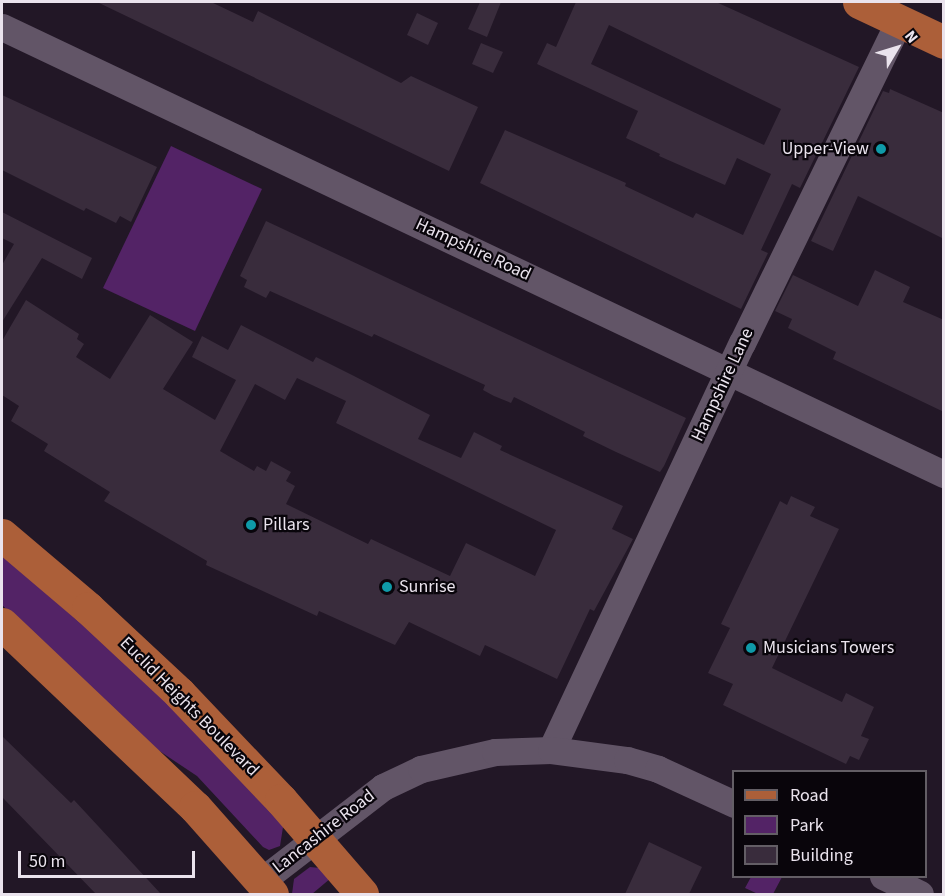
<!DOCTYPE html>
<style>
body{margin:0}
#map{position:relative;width:945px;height:896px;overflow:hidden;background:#221726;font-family:"Source Sans 3",sans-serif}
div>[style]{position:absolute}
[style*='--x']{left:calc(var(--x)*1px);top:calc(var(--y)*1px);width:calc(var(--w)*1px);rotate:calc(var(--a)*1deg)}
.green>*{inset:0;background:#532366}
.building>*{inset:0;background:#392c3c}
.minor>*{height:27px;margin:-13.5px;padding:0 13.5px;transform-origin:13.5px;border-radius:13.5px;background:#625567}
.major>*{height:33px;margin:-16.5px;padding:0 16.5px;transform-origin:16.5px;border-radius:16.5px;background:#ac5f39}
.dots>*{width:16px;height:16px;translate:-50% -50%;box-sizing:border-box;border:3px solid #09050b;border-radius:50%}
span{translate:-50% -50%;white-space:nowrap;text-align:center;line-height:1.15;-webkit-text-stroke:4.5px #09050b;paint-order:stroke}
.poi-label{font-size:18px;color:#eae3ed}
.right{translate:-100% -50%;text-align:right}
.left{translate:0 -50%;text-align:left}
.street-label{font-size:18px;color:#eae3ed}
.frame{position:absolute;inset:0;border:3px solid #eae3ed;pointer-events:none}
.legend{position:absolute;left:732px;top:770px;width:195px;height:108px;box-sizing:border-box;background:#09050b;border:2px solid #635e65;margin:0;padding:8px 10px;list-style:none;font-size:18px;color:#eae3ed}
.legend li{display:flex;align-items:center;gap:12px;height:30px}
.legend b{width:30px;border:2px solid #635e65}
.north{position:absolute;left:867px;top:18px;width:60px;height:60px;-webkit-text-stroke:4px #09050b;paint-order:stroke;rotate:52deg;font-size:16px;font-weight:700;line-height:24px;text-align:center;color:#eae3ed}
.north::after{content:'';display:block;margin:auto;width:21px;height:27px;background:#eae3ed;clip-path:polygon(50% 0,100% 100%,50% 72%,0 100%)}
.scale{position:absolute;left:18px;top:851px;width:177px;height:27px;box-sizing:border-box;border:3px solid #eae3ed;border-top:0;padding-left:8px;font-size:18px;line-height:21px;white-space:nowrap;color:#eae3ed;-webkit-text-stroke:4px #09050b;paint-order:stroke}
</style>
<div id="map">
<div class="green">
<div style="clip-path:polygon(171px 146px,262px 189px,195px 331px,103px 288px)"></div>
<div style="clip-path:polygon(2px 550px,96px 631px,284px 821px,280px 846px,269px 850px,263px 847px,197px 776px,158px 750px,2px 605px)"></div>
<div style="clip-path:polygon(310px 867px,320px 868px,331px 878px,312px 894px,292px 894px,294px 879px)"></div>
<div style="clip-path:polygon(751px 877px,751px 876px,782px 877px,773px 894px,758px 894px,745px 888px)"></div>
</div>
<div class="building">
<div style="clip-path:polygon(97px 2px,211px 2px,253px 22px,258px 11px,401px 83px,411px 76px,478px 107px,449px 171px)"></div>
<div style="clip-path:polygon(480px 2px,501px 2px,487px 37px,468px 29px)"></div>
<div style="clip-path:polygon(evenodd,576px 2px,716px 2px,859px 67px,800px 188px,792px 184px,761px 250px,768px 253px,741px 309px,480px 183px,505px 130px,626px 183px,625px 186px,693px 218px,696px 213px,743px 235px,771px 174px,737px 158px,725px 185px,659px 156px,660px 154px,626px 138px,638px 111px,537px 64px,547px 43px,556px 47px,576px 2px,609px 25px,781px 109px,764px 145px,591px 64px,609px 25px)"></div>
<div style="clip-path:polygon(417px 13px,438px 23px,428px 45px,407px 35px)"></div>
<div style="clip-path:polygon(481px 43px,503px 52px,493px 73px,472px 64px)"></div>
<div style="clip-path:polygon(890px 89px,944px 113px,944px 239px,858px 196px,833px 251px,811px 241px,883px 91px,889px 93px)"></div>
<div style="clip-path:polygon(2px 95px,157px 167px,131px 222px,120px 216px,116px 223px,86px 208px,84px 211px,2px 170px)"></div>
<div style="clip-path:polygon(2px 212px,92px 258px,82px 279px,42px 258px,2px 322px,2px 265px,14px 244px,2px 238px)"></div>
<div style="clip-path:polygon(266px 221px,686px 418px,664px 466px,660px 472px,616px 452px,583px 436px,585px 432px,514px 397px,511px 403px,494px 396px,483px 390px,485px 385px,374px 334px,372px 337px,270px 291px,266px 298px,244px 287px,247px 280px,240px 276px)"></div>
<div style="clip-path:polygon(875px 270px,910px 287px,903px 302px,944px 320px,944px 412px,833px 359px,836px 352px,788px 328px,792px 319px,775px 311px,793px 275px,858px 306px)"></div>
<div style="clip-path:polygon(evenodd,26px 300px,79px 334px,77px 339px,84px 344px,76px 357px,110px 379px,150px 315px,193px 342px,163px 389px,215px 420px,236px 380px,192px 357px,202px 336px,228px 350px,241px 325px,313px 362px,316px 357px,354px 376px,430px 415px,418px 439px,461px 458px,474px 432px,502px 446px,500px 450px,623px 506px,612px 529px,633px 539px,594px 611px,590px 609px,557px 679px,485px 645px,480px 656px,409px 622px,395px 645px,319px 611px,317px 616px,206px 565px,207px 561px,104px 501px,110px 492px,44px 451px,48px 444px,11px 421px,19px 406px,2px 395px,2px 341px,26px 300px,297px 378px,346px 401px,336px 423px,556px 530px,535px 576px,466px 543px,450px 576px,371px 539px,368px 544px,286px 504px,295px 486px,286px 481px,291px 472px,271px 461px,266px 471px,257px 466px,254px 471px,220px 451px,255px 384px,285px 400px,297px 378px)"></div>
<div style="clip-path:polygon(791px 496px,815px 507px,810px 516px,839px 529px,772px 668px,842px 702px,846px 693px,874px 707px,861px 736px,869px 739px,859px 760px,850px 756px,846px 764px,723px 705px,733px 684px,708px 673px,730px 628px,721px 624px,780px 501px,787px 505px)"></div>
<div style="clip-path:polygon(2px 736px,71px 803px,74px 800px,161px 894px,96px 894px,2px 797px)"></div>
<div style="clip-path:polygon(649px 842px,702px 867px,689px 894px,625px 894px)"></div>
</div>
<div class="minor">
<div style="--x:2;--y:27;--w:1043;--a:25.39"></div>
<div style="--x:551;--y:750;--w:450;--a:-64.9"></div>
<div style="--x:742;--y:343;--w:358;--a:-64"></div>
<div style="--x:883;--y:876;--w:41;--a:25.9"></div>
<div style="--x:261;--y:881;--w:154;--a:-37.6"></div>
<div style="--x:383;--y:787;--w:42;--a:-25.3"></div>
<div style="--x:421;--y:769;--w:76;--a:-12.9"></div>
<div style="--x:495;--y:752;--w:56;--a:-2"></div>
<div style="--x:551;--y:750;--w:77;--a:7.5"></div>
<div style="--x:627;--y:760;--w:32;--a:16"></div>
<div style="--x:658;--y:769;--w:84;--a:24.7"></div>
</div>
<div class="major">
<div style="--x:859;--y:2;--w:94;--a:25.2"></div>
<div style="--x:2;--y:535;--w:113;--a:40.3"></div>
<div style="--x:88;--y:608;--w:125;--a:43"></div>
<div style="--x:179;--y:693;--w:148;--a:46.4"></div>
<div style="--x:281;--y:800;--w:124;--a:49.2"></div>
<div style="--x:2;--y:624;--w:266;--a:43.5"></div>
<div style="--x:195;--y:807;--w:116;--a:48.5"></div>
</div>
<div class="dots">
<div style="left:881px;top:149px;background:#0f9aa8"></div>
<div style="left:251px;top:525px;background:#0f9aa8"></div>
<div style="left:387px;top:587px;background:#0f9aa8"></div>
<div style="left:751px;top:648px;background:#0f9aa8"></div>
</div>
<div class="poi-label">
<span class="right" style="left:869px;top:149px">Upper-View</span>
<span class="left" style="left:263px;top:525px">Pillars</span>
<span class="left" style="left:399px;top:587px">Sunrise</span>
<span class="left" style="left:763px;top:648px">Musicians Towers</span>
</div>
<div class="street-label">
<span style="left:473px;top:250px;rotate:25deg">Hampshire Road</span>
<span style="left:723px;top:385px;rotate:-65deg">Hampshire Lane</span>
<span style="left:189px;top:707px;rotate:45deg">Euclid Heights Boulevard</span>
<span style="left:324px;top:832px;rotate:-38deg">Lancashire Road</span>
</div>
<div class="frame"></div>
<ul class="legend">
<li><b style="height:8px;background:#ac5f39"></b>Road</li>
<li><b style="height:16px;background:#532366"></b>Park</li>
<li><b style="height:16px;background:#392c3c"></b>Building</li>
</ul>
<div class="north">N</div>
<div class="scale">50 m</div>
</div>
